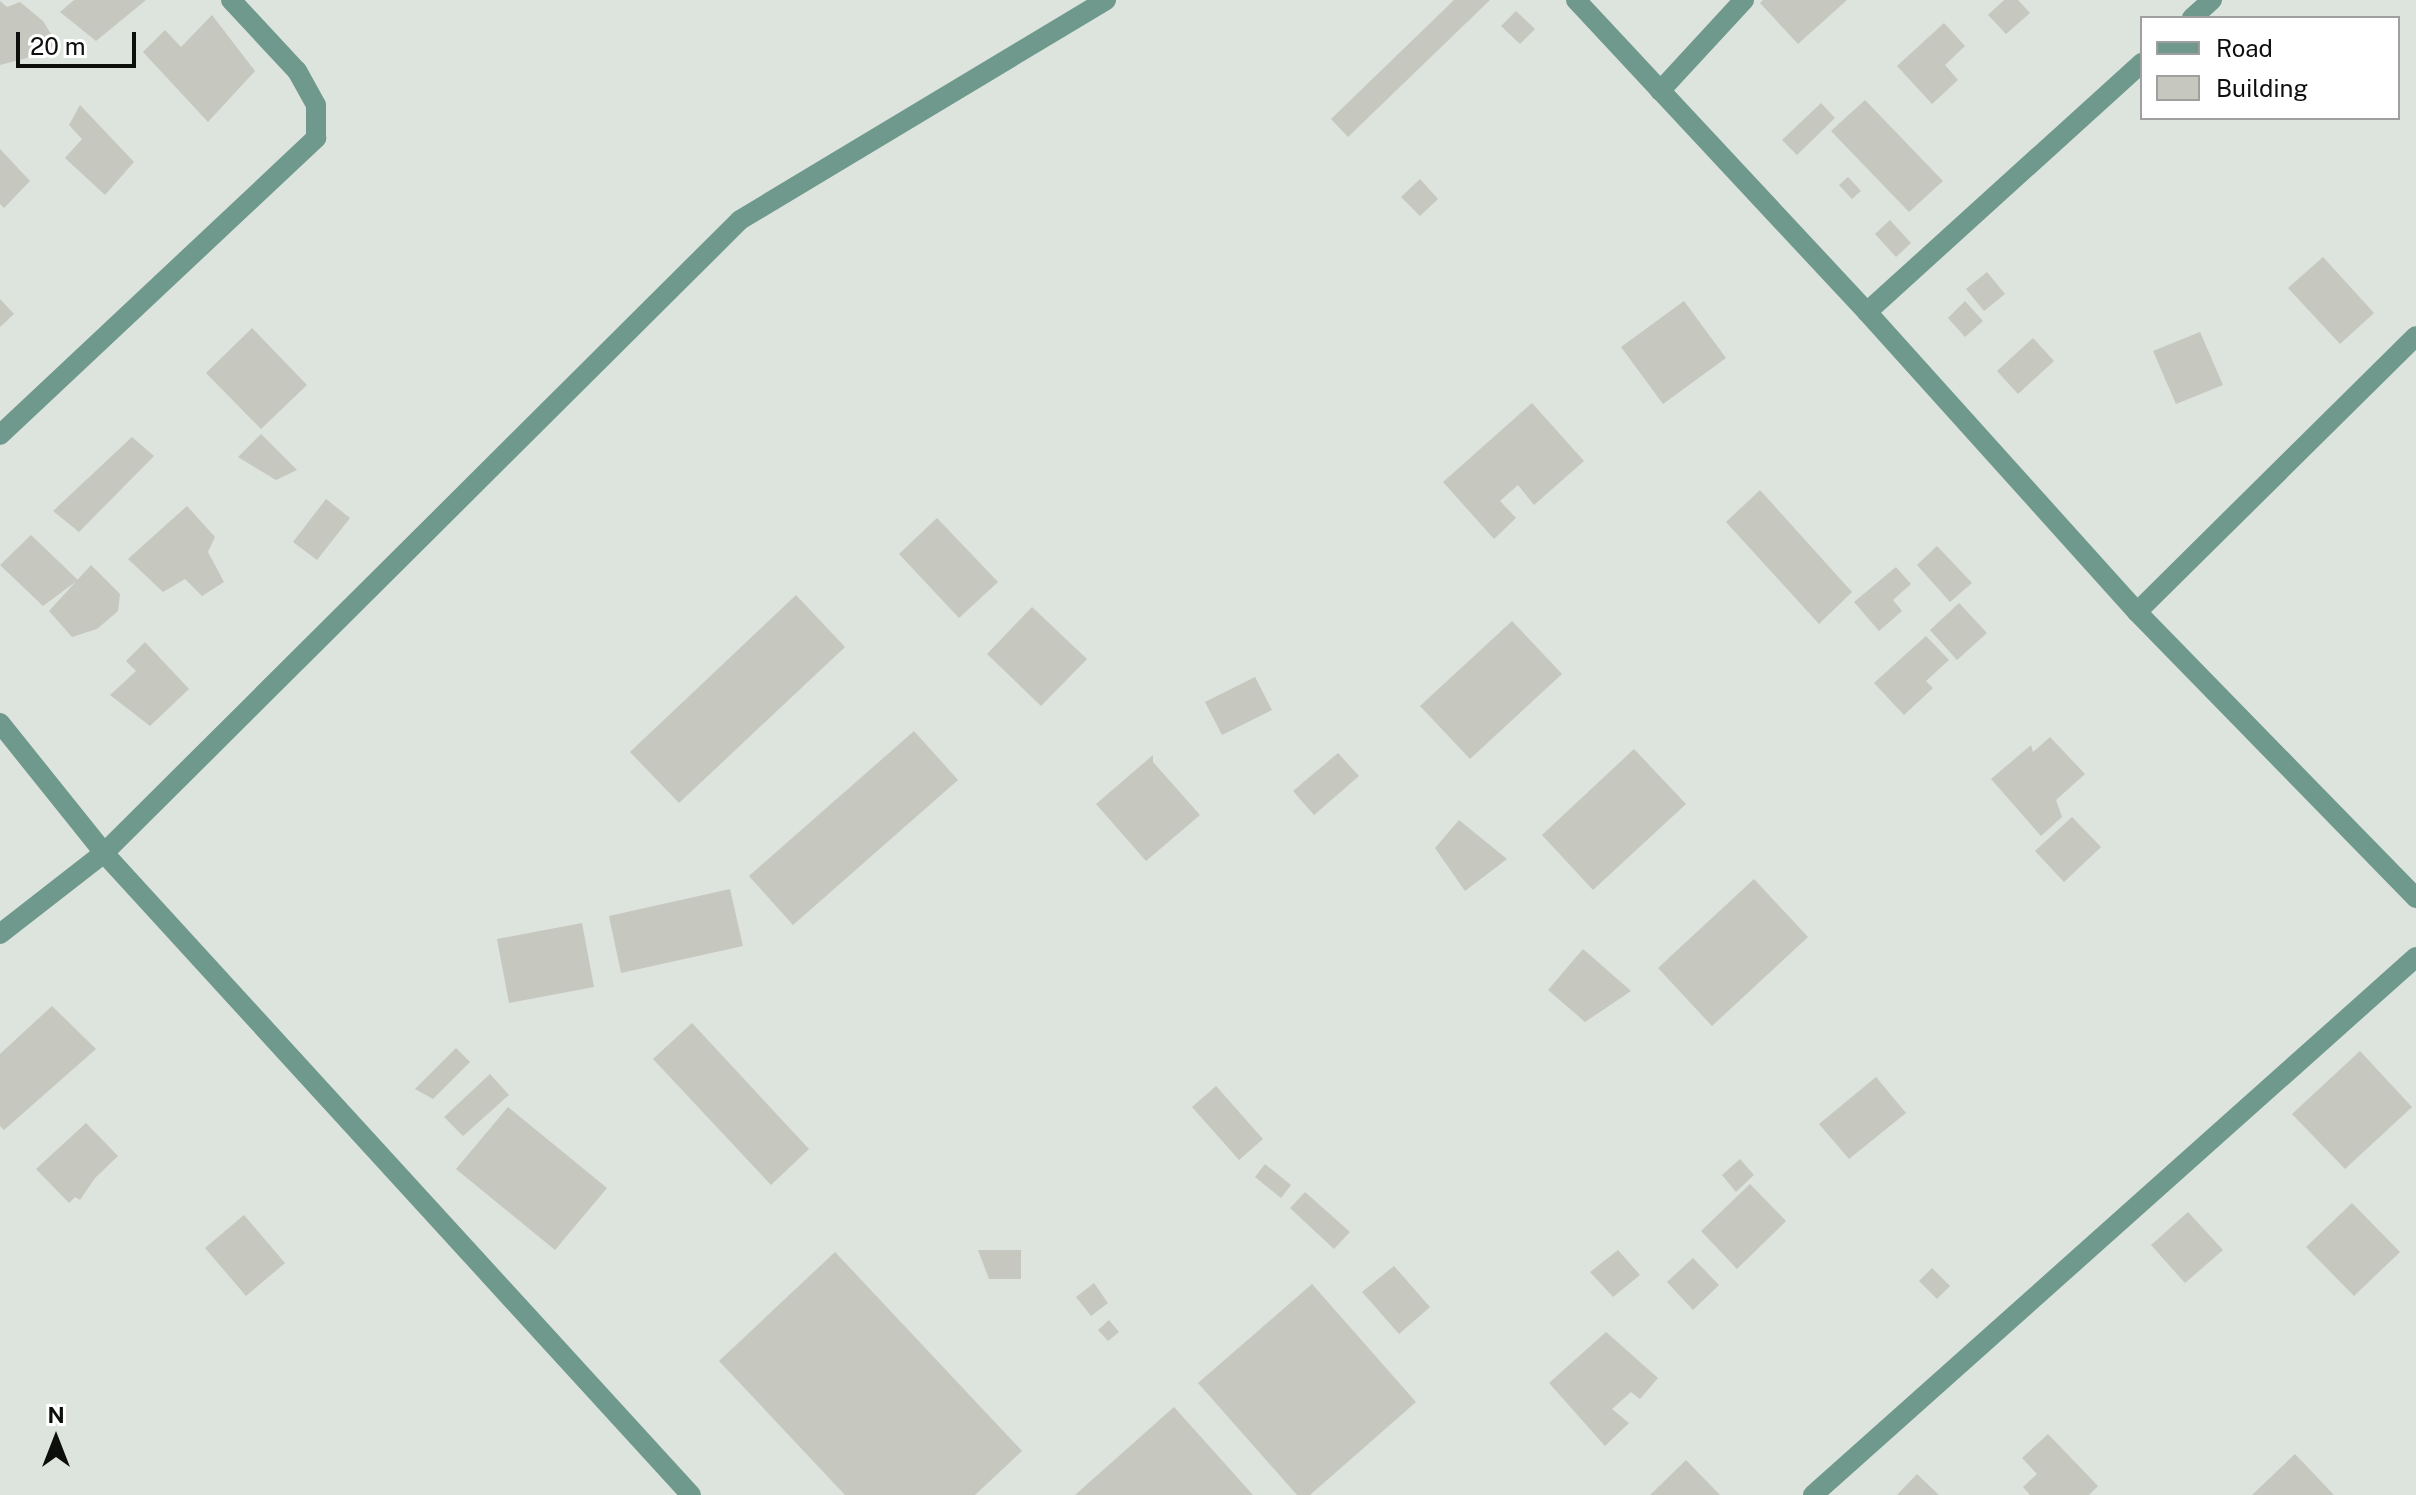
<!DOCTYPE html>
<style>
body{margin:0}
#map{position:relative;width:2416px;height:1495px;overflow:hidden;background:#dde4dd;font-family:"Public Sans",sans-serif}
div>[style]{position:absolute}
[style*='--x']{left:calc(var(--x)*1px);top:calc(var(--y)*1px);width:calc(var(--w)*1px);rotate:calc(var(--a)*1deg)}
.building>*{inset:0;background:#c6c7be}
.minor>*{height:20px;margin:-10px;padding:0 10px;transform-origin:10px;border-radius:10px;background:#6e998c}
span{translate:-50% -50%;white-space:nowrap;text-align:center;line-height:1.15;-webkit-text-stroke:7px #fff;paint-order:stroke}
.legend{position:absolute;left:2140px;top:16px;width:260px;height:104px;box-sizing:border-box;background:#fff;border:2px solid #9e9f9e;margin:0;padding:10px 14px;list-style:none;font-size:24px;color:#0d0f0d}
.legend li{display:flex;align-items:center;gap:16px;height:40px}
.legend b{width:40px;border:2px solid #9e9f9e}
.north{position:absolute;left:16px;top:1399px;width:80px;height:80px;-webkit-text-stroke:6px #fff;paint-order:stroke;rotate:0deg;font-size:22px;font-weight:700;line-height:32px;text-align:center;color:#0d0f0d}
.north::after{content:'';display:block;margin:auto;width:28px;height:36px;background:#0d0f0d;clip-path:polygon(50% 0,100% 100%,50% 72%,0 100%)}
.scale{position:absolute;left:16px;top:32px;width:120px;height:36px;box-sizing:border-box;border:4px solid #0d0f0d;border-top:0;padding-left:10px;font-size:24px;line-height:28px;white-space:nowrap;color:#0d0f0d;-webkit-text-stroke:6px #fff;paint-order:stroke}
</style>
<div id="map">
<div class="building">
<div style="clip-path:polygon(74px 0,146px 0,96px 41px,60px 12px)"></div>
<div style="clip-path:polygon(1454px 0,1490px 0,1348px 137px,1331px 119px)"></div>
<div style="clip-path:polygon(1763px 0,1847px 0,1798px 44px,1760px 3px)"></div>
<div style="clip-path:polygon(2004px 0,2018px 0,2030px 13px,2006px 34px,1988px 15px)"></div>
<div style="clip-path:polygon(0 1px,7px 7px,20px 2px,43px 21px,56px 42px,46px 53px,0 65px)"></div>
<div style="clip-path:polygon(1516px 11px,1535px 29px,1520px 44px,1501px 26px)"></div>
<div style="clip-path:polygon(212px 15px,255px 71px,208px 122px,143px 52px,165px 30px,181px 47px)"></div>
<div style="clip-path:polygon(1944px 23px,1965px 46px,1945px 65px,1958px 80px,1932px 104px,1897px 66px)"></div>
<div style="clip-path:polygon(1865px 100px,1943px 181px,1909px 212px,1831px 131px)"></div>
<div style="clip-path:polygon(1821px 103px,1835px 118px,1797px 155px,1782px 140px)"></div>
<div style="clip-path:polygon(80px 105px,134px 162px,105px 195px,65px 158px,82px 139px,69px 125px)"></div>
<div style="clip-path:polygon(0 149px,30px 181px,4px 208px,0 204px)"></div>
<div style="clip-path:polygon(1848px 177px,1861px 191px,1852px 199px,1839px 185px)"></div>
<div style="clip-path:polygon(1420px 179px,1438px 199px,1420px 216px,1401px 197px)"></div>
<div style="clip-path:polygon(1890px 220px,1911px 243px,1896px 257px,1875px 234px)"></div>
<div style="clip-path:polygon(2323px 257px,2374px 313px,2340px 344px,2288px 288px)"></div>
<div style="clip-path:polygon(1987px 272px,2005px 294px,1984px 311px,1966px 289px)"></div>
<div style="clip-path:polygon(0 299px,14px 314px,0 327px)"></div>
<div style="clip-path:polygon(1684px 301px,1726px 358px,1663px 404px,1621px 347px)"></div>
<div style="clip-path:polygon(1965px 301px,1983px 321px,1965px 337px,1948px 318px)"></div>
<div style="clip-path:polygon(252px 328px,307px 385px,261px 429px,206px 373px)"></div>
<div style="clip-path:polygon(2200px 332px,2223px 385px,2176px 404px,2153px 351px)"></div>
<div style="clip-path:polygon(2033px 338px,2054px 361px,2018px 394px,1997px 371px)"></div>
<div style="clip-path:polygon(1532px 403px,1584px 461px,1534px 505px,1518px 485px,1500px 501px,1516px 518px,1494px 539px,1443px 482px)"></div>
<div style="clip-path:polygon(261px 434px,297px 470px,276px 480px,238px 457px)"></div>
<div style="clip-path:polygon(132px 437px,154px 456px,79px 532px,53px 511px)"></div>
<div style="clip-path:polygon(1760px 490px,1852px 592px,1819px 624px,1726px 522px)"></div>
<div style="clip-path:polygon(326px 499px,350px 518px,317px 560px,293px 542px)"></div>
<div style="clip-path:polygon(187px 506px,215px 537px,208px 552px,224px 582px,202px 596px,185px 579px,163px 592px,128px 559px)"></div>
<div style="clip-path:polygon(937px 518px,998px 582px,959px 618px,899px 554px)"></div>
<div style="clip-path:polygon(31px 535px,78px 580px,43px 606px,0 565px)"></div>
<div style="clip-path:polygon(1937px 546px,1972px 583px,1950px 602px,1917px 565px)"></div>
<div style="clip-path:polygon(91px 565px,120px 594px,118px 611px,97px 629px,72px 637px,49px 611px)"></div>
<div style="clip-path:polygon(1896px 567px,1911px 584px,1893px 600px,1902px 611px,1879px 631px,1854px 602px)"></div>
<div style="clip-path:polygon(796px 595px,845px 647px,679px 803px,630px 752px)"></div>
<div style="clip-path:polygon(1959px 603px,1987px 633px,1957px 660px,1930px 630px)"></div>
<div style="clip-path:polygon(1032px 607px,1087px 659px,1041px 706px,987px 654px)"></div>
<div style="clip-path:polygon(1512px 621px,1562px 674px,1470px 759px,1420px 706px)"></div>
<div style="clip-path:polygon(1926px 636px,1949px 660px,1926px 681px,1933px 688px,1904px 715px,1874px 683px)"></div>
<div style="clip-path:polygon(145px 642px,189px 689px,150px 726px,110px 695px,136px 671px,126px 661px)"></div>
<div style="clip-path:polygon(1255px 677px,1272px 710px,1222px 735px,1205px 702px)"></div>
<div style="clip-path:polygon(914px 731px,958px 780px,793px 925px,749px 876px)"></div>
<div style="clip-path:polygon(2050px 737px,2085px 774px,2056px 800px,2062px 817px,2041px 836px,1991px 779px,2031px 745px,2033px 752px)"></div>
<div style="clip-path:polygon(1634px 749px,1686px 804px,1593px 890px,1542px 835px)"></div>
<div style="clip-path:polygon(1338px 753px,1359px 776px,1314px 815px,1293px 791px)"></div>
<div style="clip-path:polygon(1153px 755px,1153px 762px,1200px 815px,1146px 861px,1096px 804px)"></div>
<div style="clip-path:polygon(2072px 817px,2101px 847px,2064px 882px,2035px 851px)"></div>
<div style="clip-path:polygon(1459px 820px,1507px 859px,1465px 891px,1435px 848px)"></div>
<div style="clip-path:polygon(1754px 879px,1808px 937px,1712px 1026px,1658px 968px)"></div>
<div style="clip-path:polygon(730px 889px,743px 946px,621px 973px,609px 916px)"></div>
<div style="clip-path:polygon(582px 923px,594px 987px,509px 1003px,497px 939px)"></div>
<div style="clip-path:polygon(1583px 949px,1631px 991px,1585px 1022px,1548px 990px)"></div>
<div style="clip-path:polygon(52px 1006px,96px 1049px,4px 1130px,0 1126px,0 1054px)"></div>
<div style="clip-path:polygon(692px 1023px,809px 1149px,771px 1185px,653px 1059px)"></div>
<div style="clip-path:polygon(456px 1048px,470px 1062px,433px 1099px,415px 1089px)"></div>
<div style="clip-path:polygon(2360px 1051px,2412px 1107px,2345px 1169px,2292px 1114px)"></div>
<div style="clip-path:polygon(490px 1074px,509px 1095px,463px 1136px,444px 1117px)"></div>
<div style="clip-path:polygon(1876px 1077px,1906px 1113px,1849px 1159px,1819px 1124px)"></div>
<div style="clip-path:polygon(1216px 1086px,1263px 1139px,1239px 1160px,1192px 1107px)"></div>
<div style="clip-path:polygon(508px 1107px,607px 1188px,555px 1250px,456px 1169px)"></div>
<div style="clip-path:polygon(86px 1123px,118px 1156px,95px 1178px,80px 1200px,75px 1197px,69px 1203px,36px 1169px)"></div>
<div style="clip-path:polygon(1740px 1159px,1754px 1175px,1736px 1192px,1722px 1175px)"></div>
<div style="clip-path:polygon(1265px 1164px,1291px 1185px,1281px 1198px,1255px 1177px)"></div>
<div style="clip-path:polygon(1750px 1184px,1786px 1221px,1737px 1269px,1701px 1231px)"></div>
<div style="clip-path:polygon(1305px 1192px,1350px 1232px,1334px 1249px,1290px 1208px)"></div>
<div style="clip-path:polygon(2352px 1203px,2400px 1252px,2354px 1296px,2306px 1247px)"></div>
<div style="clip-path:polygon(2188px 1212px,2223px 1250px,2185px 1283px,2151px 1245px)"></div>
<div style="clip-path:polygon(244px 1215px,285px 1263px,246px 1296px,205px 1248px)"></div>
<div style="clip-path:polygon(978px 1250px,1021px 1250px,1021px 1279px,989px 1279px)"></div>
<div style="clip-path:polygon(1618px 1250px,1640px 1275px,1613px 1297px,1590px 1272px)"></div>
<div style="clip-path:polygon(835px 1252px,1022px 1451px,975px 1495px,845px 1495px,719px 1361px)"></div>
<div style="clip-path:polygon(1693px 1258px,1719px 1285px,1693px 1310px,1667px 1282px)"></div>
<div style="clip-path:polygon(1394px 1266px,1430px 1307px,1399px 1334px,1362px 1292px)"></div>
<div style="clip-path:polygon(1932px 1268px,1950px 1286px,1937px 1299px,1919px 1281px)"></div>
<div style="clip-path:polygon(1094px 1283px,1108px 1303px,1091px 1316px,1076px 1297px)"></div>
<div style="clip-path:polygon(1312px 1284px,1416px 1402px,1310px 1495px,1297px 1495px,1198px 1383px)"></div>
<div style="clip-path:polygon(1109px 1320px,1119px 1332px,1108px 1341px,1098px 1330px)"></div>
<div style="clip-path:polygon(1606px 1332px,1658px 1378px,1640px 1399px,1631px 1392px,1612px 1409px,1629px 1423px,1605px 1446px,1549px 1383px)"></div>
<div style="clip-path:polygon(1174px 1407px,1253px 1495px,1075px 1495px)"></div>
<div style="clip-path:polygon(2048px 1434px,2098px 1486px,2089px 1495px,2030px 1495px,2023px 1487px,2037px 1474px,2022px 1458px)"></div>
<div style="clip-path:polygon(2295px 1454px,2334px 1495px,2252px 1495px)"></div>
<div style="clip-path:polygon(1686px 1460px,1720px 1495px,1650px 1495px)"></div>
<div style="clip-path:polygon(1917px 1474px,1939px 1495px,1897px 1495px)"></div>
</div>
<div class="minor">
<div style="--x:1576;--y:0;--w:427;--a:47"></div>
<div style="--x:1867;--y:312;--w:404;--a:48"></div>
<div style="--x:2137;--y:612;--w:400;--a:45.7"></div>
<div style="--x:2192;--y:18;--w:27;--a:-42"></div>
<div style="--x:1660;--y:91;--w:124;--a:-47.3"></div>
<div style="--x:1867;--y:312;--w:371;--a:-42.2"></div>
<div style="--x:0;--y:435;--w:434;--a:-43.2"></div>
<div style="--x:316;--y:138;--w:33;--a:-90"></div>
<div style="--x:316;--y:105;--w:39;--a:-119"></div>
<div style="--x:297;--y:71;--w:97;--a:-132.9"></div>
<div style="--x:2137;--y:612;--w:392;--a:-44.7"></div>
<div style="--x:0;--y:723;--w:166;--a:51.3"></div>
<div style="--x:104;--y:853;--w:132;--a:142.1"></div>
<div style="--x:691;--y:1495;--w:870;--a:-132.44"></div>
<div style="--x:104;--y:853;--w:897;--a:-44.86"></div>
<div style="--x:740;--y:220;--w:427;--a:-31"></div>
<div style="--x:1813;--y:1495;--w:808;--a:-41.74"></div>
</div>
<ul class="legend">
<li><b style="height:10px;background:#6e998c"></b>Road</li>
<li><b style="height:22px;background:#c6c7be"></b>Building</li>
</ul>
<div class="north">N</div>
<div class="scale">20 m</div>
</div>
